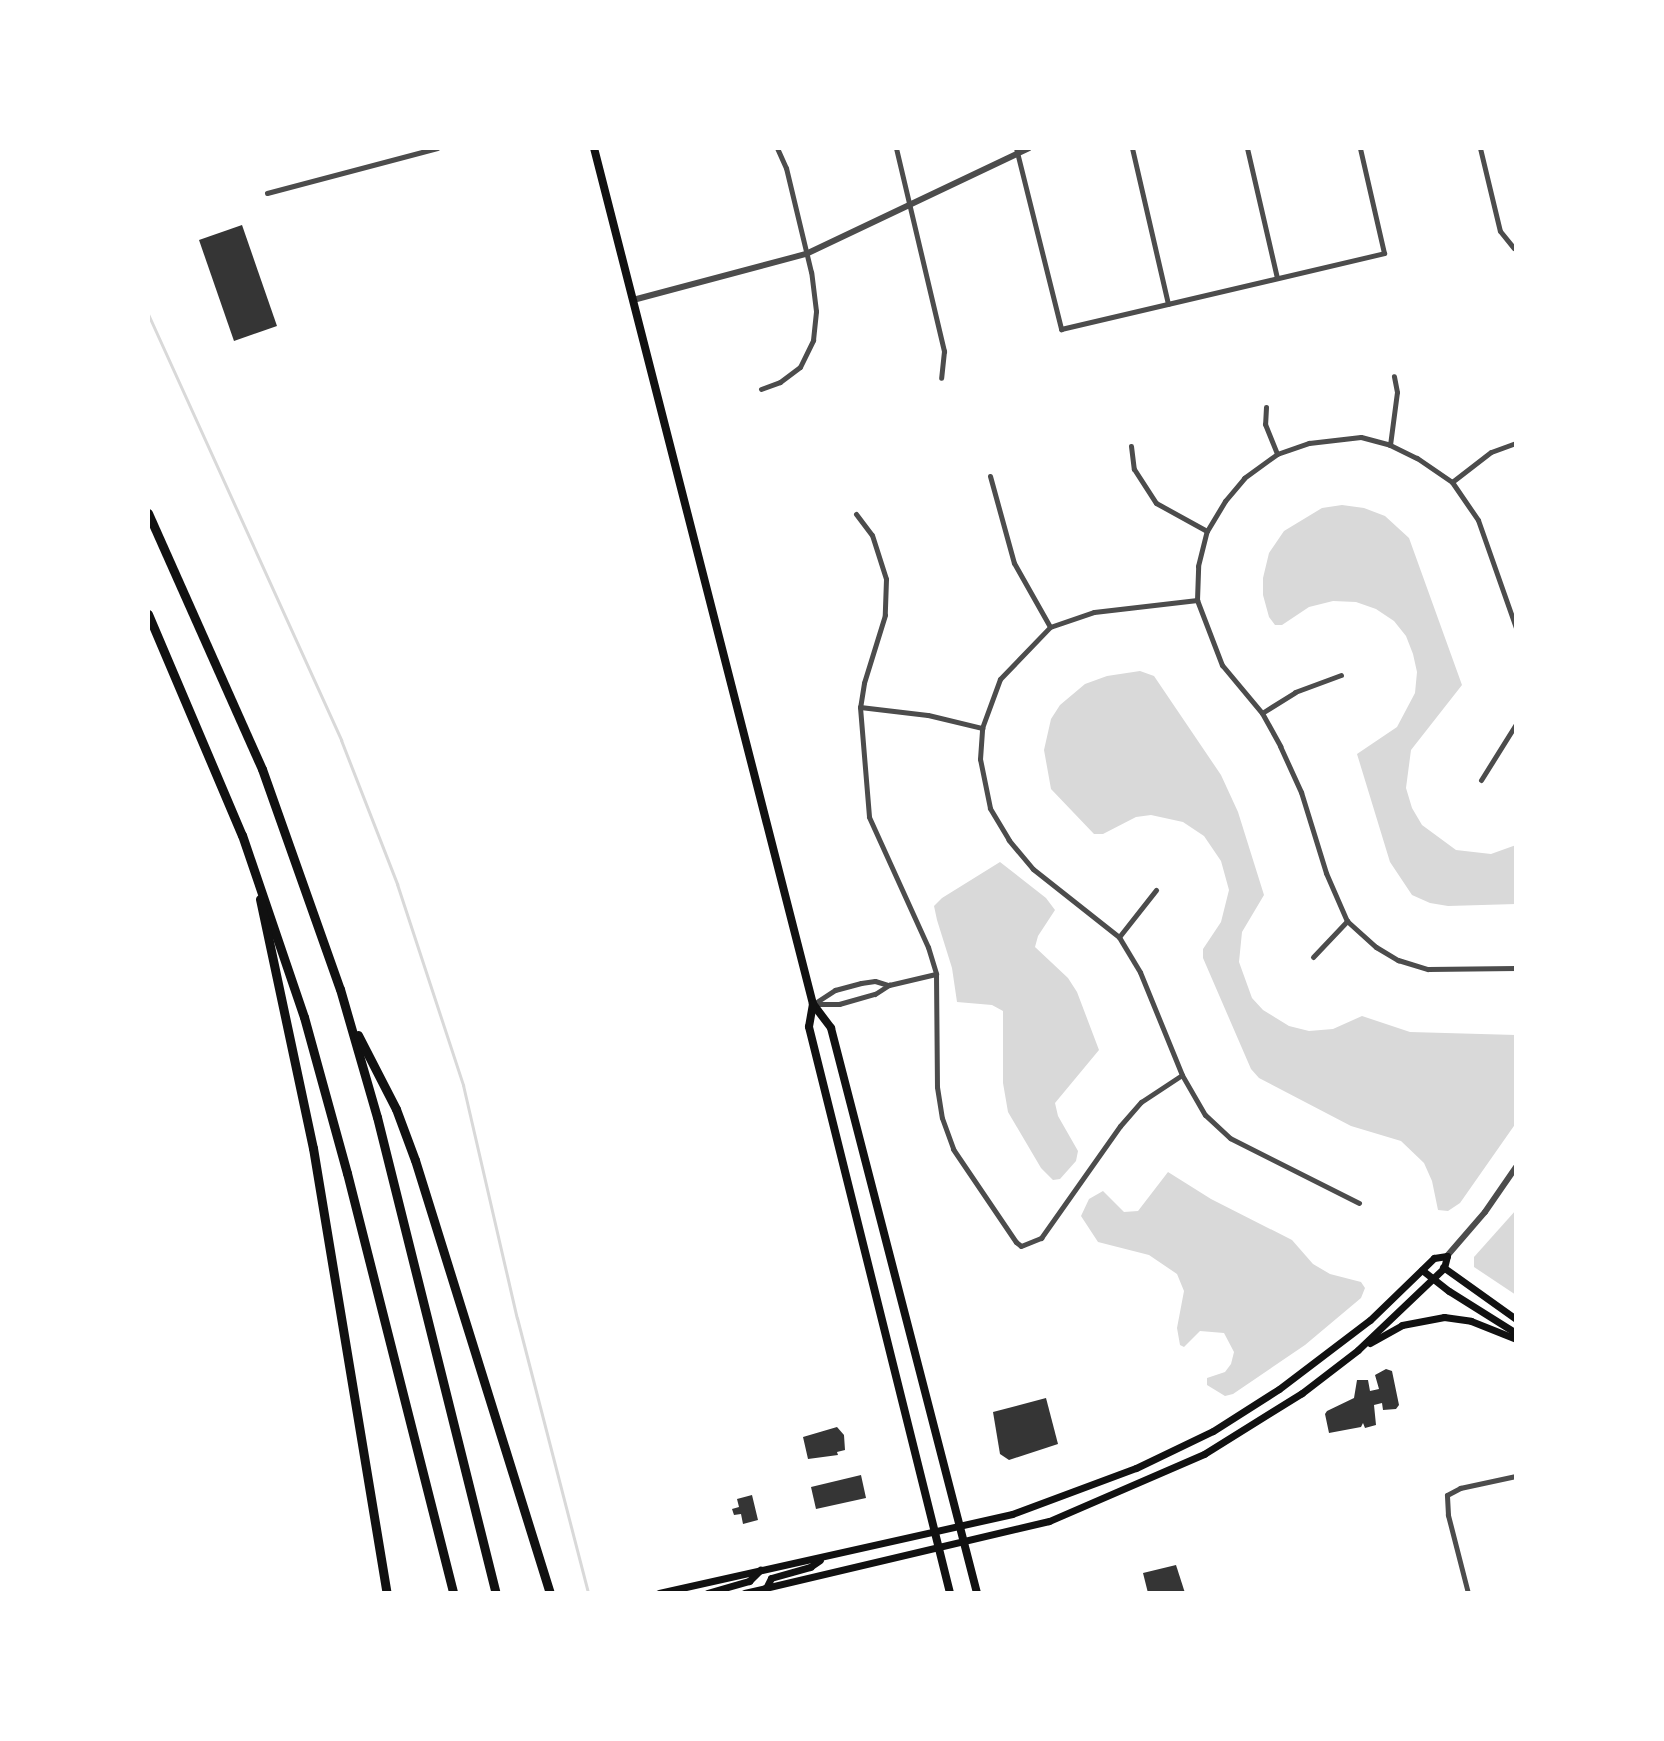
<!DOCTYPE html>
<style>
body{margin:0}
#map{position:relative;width:1664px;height:1741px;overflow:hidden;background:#fff;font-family:"Nunito Sans",sans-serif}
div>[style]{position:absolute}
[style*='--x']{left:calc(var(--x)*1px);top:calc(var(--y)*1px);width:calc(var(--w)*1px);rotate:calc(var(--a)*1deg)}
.water>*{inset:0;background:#d9d9d9}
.stream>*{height:3px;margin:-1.5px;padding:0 1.5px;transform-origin:1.5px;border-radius:1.5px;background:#d9d9d9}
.building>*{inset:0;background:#353535}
.minor>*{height:5px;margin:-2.5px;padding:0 2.5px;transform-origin:2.5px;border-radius:2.5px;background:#4c4c4c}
.tertiary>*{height:6px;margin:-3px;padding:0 3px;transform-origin:3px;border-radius:3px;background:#4c4c4c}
.secondary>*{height:7px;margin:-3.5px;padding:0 3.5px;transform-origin:3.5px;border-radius:3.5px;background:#111}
.primary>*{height:8px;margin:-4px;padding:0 4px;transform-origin:4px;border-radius:4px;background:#111}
.motorway>*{height:9px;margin:-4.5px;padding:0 4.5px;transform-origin:4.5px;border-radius:4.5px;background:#111}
span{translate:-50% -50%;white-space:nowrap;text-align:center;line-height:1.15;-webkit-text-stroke:7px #fff;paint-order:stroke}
.frame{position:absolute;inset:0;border:150px solid #fff;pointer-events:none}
</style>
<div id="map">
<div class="water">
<div style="clip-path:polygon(1342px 505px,1364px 508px,1385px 516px,1409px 538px,1462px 685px,1411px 750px,1406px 788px,1412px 808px,1422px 825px,1456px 850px,1491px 854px,1516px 845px,1516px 904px,1448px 906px,1430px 903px,1412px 895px,1390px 862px,1357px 754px,1397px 727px,1415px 693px,1417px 672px,1413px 654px,1406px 636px,1394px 621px,1376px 609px,1356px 602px,1333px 601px,1309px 607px,1282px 625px,1275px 625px,1269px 617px,1263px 595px,1263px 578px,1269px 553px,1284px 531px,1322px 508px)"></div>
<div style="clip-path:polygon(1140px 671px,1154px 676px,1221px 775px,1238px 812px,1264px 895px,1242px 932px,1239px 962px,1252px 998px,1263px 1010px,1289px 1026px,1309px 1031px,1333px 1029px,1362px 1016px,1410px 1032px,1516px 1035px,1516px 1123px,1460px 1203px,1448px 1211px,1438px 1210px,1432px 1181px,1424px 1163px,1401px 1141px,1351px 1126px,1259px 1078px,1251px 1069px,1203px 958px,1203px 949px,1221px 922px,1229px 890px,1221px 861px,1204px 836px,1183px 822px,1151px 815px,1136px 817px,1103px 834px,1094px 834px,1051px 789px,1044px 750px,1051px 719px,1060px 705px,1085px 684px,1107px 676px)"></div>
<div style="clip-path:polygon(1000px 862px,1046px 898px,1055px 910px,1038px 936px,1035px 947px,1068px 978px,1077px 992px,1099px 1050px,1055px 1103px,1058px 1116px,1078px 1151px,1076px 1161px,1060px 1179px,1053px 1180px,1041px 1168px,1008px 1112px,1003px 1083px,1003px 1011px,992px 1005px,957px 1002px,952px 968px,937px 920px,934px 906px,942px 898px)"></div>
<div style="clip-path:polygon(1168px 1172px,1211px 1199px,1292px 1240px,1313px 1264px,1330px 1274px,1361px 1282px,1365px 1288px,1361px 1298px,1305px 1345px,1233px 1394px,1225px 1396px,1207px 1385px,1207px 1378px,1225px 1372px,1231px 1364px,1234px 1352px,1224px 1333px,1200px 1331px,1184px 1347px,1180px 1345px,1177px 1328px,1184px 1291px,1177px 1274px,1149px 1255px,1098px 1242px,1081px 1216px,1089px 1199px,1103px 1191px,1124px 1212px,1138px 1211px)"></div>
<div style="clip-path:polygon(1516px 1210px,1516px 1295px,1474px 1267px,1474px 1257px)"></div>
</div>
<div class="stream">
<div style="--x:148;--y:314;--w:468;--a:65.6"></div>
<div style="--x:341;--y:740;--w:155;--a:68.7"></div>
<div style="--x:397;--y:884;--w:212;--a:71.8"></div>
<div style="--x:463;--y:1085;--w:239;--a:77"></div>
<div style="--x:517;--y:1318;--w:284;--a:75.5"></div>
</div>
<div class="building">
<div style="clip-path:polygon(242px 225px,277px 326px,234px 341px,199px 240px)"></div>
<div style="clip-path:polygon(1386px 1369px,1392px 1371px,1399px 1405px,1396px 1409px,1383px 1410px,1382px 1403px,1374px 1405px,1376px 1425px,1365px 1428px,1363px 1423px,1361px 1427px,1329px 1433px,1325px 1414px,1327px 1411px,1354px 1398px,1357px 1380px,1368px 1380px,1370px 1391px,1379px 1389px,1375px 1375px)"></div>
<div style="clip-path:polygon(1046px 1398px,1058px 1444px,1009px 1460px,1000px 1454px,993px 1412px)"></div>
<div style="clip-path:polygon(837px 1427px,844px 1435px,845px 1450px,837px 1452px,838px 1455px,808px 1459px,803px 1437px)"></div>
<div style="clip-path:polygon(861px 1475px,866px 1498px,816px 1509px,811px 1487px)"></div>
<div style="clip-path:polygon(752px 1495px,758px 1520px,743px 1524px,741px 1514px,734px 1515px,732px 1509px,739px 1507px,737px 1499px)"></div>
<div style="clip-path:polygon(1176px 1565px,1185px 1593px,1148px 1593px,1143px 1573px)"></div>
</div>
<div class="minor">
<div style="--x:896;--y:148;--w:209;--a:76.7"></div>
<div style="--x:944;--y:351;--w:27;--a:96"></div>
<div style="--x:1016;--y:148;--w:187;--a:76"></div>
<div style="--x:1061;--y:329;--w:332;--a:-13.2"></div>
<div style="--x:1384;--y:253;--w:108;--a:-102.9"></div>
<div style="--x:1132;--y:148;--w:160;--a:77"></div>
<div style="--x:1247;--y:148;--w:133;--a:77"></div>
<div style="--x:1480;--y:148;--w:85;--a:76.5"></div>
<div style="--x:1500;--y:231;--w:22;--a:51"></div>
<div style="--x:267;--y:193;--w:176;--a:-14.8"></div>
<div style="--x:761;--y:389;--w:20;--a:-20"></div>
<div style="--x:780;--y:382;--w:25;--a:-37"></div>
<div style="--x:800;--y:367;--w:30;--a:-64"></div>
<div style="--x:813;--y:340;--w:29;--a:-84"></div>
<div style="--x:816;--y:311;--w:39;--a:-97"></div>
<div style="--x:811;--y:272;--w:107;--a:-103.5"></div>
<div style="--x:786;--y:168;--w:22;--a:-114"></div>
<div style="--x:1266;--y:407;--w:17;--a:93"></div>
<div style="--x:1265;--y:424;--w:32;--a:68"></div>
<div style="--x:1390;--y:445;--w:53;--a:-82.5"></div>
<div style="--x:1397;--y:392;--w:16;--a:-101"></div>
<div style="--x:1131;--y:446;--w:23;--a:83"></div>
<div style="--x:1134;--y:469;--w:40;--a:57.1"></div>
<div style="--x:1156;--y:503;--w:58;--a:28.8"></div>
<div style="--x:990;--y:476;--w:90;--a:74.6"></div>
<div style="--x:1014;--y:563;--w:73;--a:60.6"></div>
<div style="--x:1452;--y:482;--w:49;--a:-37.6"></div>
<div style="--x:1491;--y:452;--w:27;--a:-20"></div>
<div style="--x:856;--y:514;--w:26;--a:53"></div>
<div style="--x:872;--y:535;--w:46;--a:72.3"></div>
<div style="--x:886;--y:579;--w:36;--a:92"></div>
<div style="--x:885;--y:615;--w:71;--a:107.2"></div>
<div style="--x:864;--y:683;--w:24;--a:99"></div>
<div style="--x:860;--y:707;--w:110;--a:85.3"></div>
<div style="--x:869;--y:817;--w:143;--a:65.6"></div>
<div style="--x:928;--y:947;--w:28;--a:73"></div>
<div style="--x:936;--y:974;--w:113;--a:89.5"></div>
<div style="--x:937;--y:1087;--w:31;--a:81"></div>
<div style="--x:942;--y:1118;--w:33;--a:70"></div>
<div style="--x:953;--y:1149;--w:112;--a:55.9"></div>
<div style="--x:1016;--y:1242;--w:6;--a:39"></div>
<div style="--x:1021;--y:1246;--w:22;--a:-22"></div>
<div style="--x:1041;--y:1238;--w:137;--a:-54.8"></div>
<div style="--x:1120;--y:1126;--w:32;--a:-49"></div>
<div style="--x:1141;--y:1102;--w:49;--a:-33.4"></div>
<div style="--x:1197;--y:600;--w:70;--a:69"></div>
<div style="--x:1222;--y:665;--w:62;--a:50.2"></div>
<div style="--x:1262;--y:713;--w:38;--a:61"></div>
<div style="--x:1280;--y:746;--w:51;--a:65.5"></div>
<div style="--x:1301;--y:792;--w:85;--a:72.8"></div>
<div style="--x:1326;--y:873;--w:52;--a:66.4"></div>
<div style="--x:1347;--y:921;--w:39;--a:42"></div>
<div style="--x:1376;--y:947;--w:26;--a:31"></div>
<div style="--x:1398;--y:960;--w:31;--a:17"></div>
<div style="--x:1428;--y:969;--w:88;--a:-0.7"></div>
<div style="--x:860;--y:707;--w:68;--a:6.7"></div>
<div style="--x:928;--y:715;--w:56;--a:13.5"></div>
<div style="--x:1262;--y:713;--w:39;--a:-32"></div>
<div style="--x:1295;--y:692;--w:49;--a:-20.3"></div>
<div style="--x:1481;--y:780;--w:66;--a:-58"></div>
<div style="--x:1119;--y:937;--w:60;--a:-51.8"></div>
<div style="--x:1313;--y:957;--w:50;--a:-46.6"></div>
<div style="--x:815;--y:1003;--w:24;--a:-33"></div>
<div style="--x:835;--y:990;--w:27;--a:-15"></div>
<div style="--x:861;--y:983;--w:14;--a:-8"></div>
<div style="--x:875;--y:981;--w:14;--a:17"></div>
<div style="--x:814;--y:1004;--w:25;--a:0"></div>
<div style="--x:839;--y:1004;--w:37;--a:-16"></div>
<div style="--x:875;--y:994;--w:17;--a:-33"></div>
<div style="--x:889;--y:985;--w:48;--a:-13.2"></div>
<div style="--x:1359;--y:1203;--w:144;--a:-153.3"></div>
<div style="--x:1230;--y:1138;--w:34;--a:-137"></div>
<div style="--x:1205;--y:1115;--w:46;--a:-119.9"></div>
<div style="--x:1182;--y:1075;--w:111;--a:-112.2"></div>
<div style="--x:1140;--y:972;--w:41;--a:-121"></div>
<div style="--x:1119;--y:937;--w:110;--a:-141.7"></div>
<div style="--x:1033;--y:869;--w:38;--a:-130"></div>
<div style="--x:1009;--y:840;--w:37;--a:-121"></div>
<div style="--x:990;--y:808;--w:50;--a:-101.5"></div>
<div style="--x:980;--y:759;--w:31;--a:-86"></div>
<div style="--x:982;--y:728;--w:52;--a:-69.8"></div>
<div style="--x:1000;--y:679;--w:72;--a:-46.1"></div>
<div style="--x:1050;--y:627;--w:46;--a:-18.8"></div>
<div style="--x:1094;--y:612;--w:104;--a:-6.6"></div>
<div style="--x:1197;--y:600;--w:34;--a:-88"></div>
<div style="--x:1198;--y:566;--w:36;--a:-76"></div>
<div style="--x:1207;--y:531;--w:35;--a:-59"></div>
<div style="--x:1225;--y:501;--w:30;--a:-50"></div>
<div style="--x:1244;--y:478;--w:41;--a:-36"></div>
<div style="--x:1277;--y:454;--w:34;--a:-19"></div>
<div style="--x:1309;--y:443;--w:52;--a:-6.6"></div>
<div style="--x:1361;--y:437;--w:30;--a:15"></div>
<div style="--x:1390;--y:445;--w:30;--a:26"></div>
<div style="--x:1417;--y:458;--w:42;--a:34.4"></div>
<div style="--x:1452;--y:482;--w:46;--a:55.6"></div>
<div style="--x:1478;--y:520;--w:114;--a:70.6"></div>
<div style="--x:1468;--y:1593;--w:81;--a:-104.4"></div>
<div style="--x:1448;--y:1515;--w:20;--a:-93"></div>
<div style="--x:1447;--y:1495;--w:15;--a:-28"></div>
<div style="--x:1460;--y:1488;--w:57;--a:-12.1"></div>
</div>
<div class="tertiary">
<div style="--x:633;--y:300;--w:179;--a:-14.9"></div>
<div style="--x:806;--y:254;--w:247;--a:-25.4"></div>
<div style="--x:1447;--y:1256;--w:58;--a:-49.2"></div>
<div style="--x:1485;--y:1212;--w:55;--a:-55.4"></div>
</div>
<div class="secondary">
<div style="--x:1443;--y:1267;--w:90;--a:35.5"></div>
<div style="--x:1422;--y:1270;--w:34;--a:38"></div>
<div style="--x:1449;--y:1291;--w:79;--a:32.1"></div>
<div style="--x:1370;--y:1343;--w:37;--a:-29"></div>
<div style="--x:1402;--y:1325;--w:43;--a:-10.8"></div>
<div style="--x:1444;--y:1317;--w:27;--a:8"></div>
<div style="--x:1471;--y:1321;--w:48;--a:21.8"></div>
<div style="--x:766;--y:1588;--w:11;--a:-63"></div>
<div style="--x:771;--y:1578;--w:41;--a:-15.8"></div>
<div style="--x:810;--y:1567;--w:12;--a:-35"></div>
<div style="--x:659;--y:1593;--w:362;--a:-12.6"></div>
<div style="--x:1012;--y:1514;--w:132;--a:-20.4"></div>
<div style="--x:1136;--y:1468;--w:85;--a:-25.7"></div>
<div style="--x:1213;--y:1431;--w:78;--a:-32.5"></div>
<div style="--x:1279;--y:1389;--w:114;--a:-37.2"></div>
<div style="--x:1370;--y:1320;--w:89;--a:-44.1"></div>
<div style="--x:1434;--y:1258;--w:13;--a:-9"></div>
<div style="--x:1447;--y:1256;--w:12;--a:104"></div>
<div style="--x:1444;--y:1268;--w:119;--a:136.4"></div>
<div style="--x:1358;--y:1350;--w:71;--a:142.5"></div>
<div style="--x:1302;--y:1393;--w:115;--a:148.1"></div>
<div style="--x:1204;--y:1454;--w:169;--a:156.6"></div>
<div style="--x:1049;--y:1521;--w:313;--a:166.7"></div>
<div style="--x:707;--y:1593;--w:44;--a:-15.9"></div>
<div style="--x:749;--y:1581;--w:16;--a:-45"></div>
</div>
<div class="primary">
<div style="--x:594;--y:148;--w:884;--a:75.65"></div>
<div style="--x:813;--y:1004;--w:30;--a:53"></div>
<div style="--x:831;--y:1028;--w:584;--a:75.51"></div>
<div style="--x:813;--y:1004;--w:23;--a:100"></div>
<div style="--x:809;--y:1027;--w:583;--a:76.01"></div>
</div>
<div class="motorway">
<div style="--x:148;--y:513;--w:280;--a:66"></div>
<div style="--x:262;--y:769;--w:233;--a:70.5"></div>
<div style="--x:340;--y:989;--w:133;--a:73.9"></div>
<div style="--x:377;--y:1117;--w:491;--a:76"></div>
<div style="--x:148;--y:614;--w:240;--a:67"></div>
<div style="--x:242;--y:835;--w:192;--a:71.2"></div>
<div style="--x:304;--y:1017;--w:162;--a:74.6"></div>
<div style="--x:347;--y:1173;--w:433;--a:75.8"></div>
<div style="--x:260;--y:899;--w:255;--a:78"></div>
<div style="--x:313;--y:1148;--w:451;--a:80.6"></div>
<div style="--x:358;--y:1035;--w:83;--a:62.8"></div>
<div style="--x:396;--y:1109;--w:54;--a:69.6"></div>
<div style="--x:415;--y:1160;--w:454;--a:72.7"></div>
</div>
<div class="frame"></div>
</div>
